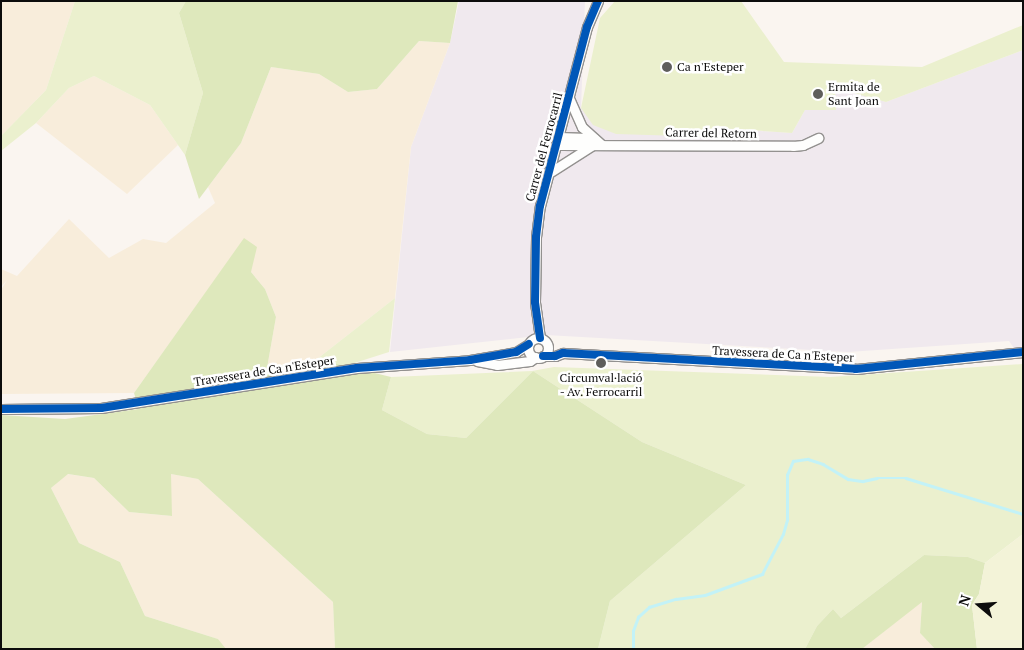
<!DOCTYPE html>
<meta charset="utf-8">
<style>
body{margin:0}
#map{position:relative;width:1024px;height:650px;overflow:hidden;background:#faf5f0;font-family:"PT Serif",serif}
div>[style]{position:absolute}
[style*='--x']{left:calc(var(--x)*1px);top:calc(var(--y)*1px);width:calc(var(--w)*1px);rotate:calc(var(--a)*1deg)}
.industrial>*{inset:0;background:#f0e9ee}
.farmland>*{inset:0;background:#f8eddb}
.green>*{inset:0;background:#ebf0ce}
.forest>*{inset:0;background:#dee8bc}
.pitch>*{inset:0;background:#f3f3d8}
.stream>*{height:2.5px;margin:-1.25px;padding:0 1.25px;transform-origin:1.25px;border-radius:1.25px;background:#c3f2f7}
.roads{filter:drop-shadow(1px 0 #93918f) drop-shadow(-1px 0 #93918f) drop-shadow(0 1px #93918f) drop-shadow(0 -1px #93918f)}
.minor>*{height:9px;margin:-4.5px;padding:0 4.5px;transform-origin:4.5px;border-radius:4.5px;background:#fefefd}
.minor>.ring{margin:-4.5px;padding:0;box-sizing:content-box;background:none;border:9px solid #fefefd;border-radius:50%}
.cycleway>*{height:8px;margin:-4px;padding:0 4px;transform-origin:4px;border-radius:4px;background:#0057b8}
.dots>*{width:14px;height:14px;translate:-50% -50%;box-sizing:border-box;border:2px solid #fff;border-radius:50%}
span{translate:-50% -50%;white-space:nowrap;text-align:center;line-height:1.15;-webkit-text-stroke:5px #fff;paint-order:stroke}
.poi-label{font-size:12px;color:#0c0c0c}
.left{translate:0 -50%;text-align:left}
.street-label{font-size:12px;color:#0c0c0c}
.frame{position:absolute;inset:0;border:2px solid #0c0c0c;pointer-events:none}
.north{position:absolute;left:954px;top:580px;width:50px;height:50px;-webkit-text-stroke:4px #fff;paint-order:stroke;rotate:288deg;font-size:14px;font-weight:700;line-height:20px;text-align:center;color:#0c0c0c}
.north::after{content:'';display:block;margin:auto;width:18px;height:22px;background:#0c0c0c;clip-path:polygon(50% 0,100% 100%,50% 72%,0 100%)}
</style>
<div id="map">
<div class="industrial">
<div style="clip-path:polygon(459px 1px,585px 1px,581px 108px,717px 128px,792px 133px,805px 110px,835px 87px,886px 102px,1023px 50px,1023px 361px,1009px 341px,848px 352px,546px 335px,390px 352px,411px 147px,450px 43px)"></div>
</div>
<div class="farmland">
<div style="clip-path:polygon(1px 1px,75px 1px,46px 90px,1px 136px)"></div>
<div style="clip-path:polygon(419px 41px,450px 43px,411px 147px,395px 298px,317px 359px,267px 368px,276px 317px,265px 289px,251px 272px,244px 239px,134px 393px,1px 394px,1px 290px,7px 280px,1px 287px,1px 269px,17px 276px,69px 219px,109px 258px,143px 239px,166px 243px,215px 203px,208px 187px,241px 143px,271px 67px,319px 74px,348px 92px,377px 89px)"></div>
<div style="clip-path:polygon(94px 76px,150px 105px,178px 145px,127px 194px,36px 123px,69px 88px)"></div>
<div style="clip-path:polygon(67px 474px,94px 478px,129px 512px,171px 516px,171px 474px,198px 479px,333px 602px,335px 649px,224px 649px,218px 639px,145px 616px,120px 562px,79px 543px,51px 488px)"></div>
<div style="clip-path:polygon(922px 601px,920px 633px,935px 649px,862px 649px)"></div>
</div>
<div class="green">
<div style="clip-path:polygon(75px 1px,186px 1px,179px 13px,203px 93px,185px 155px,150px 105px,94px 76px,69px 88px,36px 123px,1px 151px,1px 136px,46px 90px)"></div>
<div style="clip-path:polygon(615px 1px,741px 1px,784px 62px,922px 67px,1023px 25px,1023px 50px,886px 102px,835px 88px,836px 110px,805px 110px,792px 133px,718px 128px,714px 137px,616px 134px,593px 125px,581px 108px,600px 18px)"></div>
<div style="clip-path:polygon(395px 298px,389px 352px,345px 366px,317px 359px)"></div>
<div style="clip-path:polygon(1023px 364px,1023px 534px,985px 563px,968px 557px,924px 555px,841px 618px,833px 609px,817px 626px,805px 649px,598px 649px,610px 601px,746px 485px,642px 442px,533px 371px,466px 438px,427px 434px,382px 410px,391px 377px,532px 371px,554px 367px,830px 377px)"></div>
</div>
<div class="forest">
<div style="clip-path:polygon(186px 1px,458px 1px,450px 43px,419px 41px,377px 89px,348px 92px,319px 74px,271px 67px,241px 143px,199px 199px,185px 155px,203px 93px,179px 13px)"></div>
<div style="clip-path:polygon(244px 238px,257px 247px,251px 272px,265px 289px,276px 317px,267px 368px,317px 359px,391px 377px,382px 410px,427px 434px,466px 438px,533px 371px,642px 442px,746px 485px,610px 601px,598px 649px,335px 649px,333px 602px,198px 479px,171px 474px,172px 516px,129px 512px,94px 478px,68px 474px,51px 488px,79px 543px,120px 562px,145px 616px,218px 639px,226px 649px,1px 649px,1px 415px,65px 419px,139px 409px,134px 393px)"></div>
<div style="clip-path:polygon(924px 555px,968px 557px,985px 563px,979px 594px,972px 605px,977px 649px,935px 649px,920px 633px,922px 602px,862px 649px,805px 649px,817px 626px,833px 609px,841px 618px)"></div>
</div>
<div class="pitch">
<div style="clip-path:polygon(1023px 534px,1023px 649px,977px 649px,972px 605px,979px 594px,985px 563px)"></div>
</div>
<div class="stream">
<div style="--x:633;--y:649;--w:18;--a:-90"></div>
<div style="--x:633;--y:631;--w:15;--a:-70"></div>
<div style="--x:638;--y:617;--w:15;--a:-42"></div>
<div style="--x:649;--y:607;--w:28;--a:-17"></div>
<div style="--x:676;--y:599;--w:29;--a:-8"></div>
<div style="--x:705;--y:595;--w:61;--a:-20.2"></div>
<div style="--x:762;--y:574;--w:45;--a:-62.3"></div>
<div style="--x:783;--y:534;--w:15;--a:-74"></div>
<div style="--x:787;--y:520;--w:45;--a:-90"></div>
<div style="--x:787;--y:475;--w:15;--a:-67"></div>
<div style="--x:793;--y:461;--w:15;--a:-8"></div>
<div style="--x:808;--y:459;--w:16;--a:18"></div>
<div style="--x:823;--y:464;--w:29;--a:31"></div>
<div style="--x:848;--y:479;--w:15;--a:8"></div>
<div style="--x:863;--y:481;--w:14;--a:-12"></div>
<div style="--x:877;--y:478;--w:29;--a:0"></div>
<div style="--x:906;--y:478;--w:122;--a:17.1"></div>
</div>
<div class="roads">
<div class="minor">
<div style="--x:569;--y:98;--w:32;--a:66"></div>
<div style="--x:582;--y:127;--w:27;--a:42"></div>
<div style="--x:559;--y:137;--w:35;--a:2"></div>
<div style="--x:557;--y:145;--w:236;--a:0.2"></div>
<div style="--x:793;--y:146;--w:10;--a:-6"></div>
<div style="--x:803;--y:145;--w:17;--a:-25"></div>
<div style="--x:549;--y:173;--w:52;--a:-32.5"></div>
<div style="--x:540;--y:338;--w:36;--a:-98"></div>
<div style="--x:535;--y:302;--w:65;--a:-89.1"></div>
<div style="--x:536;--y:237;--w:31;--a:-83"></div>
<div style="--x:540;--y:206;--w:185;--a:-75.3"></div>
<div style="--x:587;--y:27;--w:28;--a:-67"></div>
<div class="ring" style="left:528px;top:338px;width:11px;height:11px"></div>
<div style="--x:543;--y:356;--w:12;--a:0"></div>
<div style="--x:555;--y:356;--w:9;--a:-21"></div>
<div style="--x:563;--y:353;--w:293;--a:3.1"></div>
<div style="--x:856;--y:369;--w:168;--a:-5.8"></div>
<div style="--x:477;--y:361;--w:20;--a:11"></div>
<div style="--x:497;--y:365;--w:33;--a:-7"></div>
<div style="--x:530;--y:361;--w:7;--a:-34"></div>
<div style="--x:1;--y:409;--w:100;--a:-0.6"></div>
<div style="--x:101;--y:408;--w:259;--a:-8.9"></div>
<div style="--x:357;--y:368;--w:113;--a:-4"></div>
<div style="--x:470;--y:360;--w:47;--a:-9.9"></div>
<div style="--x:516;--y:352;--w:15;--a:-32"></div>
</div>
</div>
<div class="cycleway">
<div style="--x:540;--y:338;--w:36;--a:-98"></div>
<div style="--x:535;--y:302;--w:65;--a:-89.1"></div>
<div style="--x:536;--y:237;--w:31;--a:-83"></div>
<div style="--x:540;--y:206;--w:185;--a:-75.3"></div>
<div style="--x:587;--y:27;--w:28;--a:-67"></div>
<div style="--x:543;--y:356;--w:12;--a:0"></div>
<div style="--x:555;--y:356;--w:9;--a:-21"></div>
<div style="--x:563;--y:353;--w:293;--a:3.1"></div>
<div style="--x:856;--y:369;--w:168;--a:-5.8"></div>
<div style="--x:1;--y:409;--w:100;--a:-0.6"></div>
<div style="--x:101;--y:408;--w:259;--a:-8.9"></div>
<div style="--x:357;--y:368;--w:113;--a:-4"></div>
<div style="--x:470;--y:360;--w:47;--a:-9.9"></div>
<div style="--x:516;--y:352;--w:15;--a:-32"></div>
</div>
<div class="dots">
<div style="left:667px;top:67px;background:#5f5e5c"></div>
<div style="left:818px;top:94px;background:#5f5e5c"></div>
<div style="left:601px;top:363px;background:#5f5e5c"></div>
</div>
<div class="poi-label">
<span class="left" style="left:677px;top:67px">Ca n'Esteper</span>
<span class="left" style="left:828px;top:94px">Ermita de<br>Sant Joan</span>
<span style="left:601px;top:385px">Circumval·lació<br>- Av. Ferrocarril</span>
</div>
<div class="street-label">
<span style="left:711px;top:133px;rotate:1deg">Carrer del Retorn</span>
<span style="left:544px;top:147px;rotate:-75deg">Carrer del Ferrocarril</span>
<span style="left:783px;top:354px;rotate:3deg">Travessera de Ca n'Esteper</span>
<span style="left:264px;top:371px;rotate:-9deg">Travessera de Ca n'Esteper</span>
</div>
<div class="frame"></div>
<div class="north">N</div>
</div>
